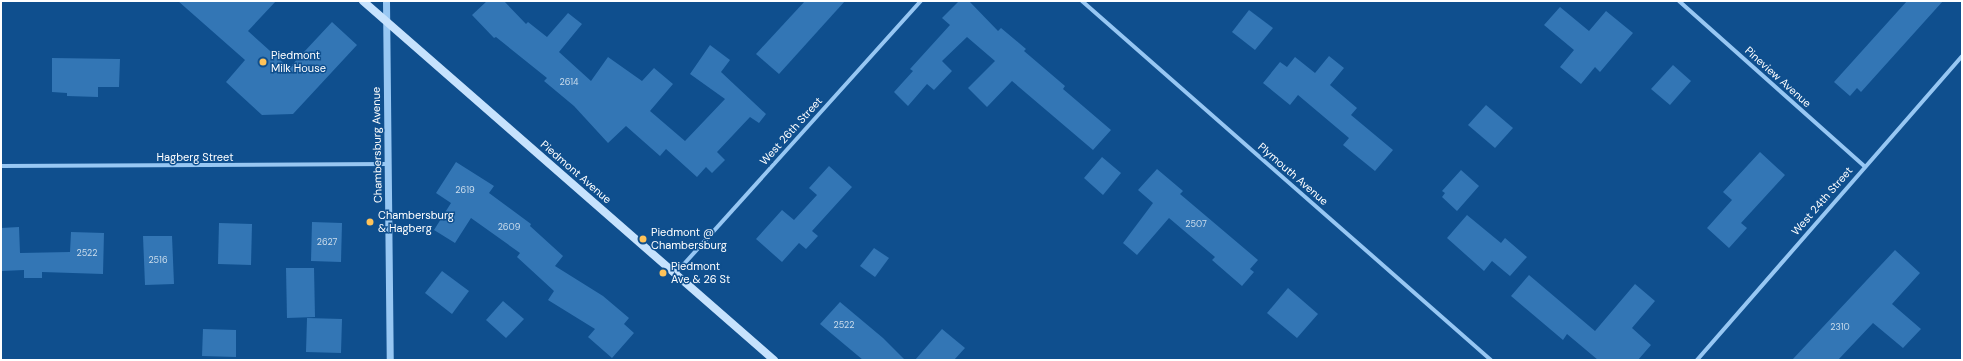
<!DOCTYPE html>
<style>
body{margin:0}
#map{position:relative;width:1963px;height:361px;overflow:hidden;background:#0f4f8e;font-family:"DM Sans",sans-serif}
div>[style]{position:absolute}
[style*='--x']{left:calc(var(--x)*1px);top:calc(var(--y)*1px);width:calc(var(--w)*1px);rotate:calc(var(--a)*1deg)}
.building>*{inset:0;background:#3376b5}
.minor>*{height:4px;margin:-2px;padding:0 2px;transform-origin:2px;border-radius:2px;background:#97c7f3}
.tertiary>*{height:7px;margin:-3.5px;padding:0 3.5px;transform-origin:3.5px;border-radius:3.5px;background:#97c7f3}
.secondary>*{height:8px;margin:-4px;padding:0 4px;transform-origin:4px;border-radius:4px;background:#c6e2fd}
.dots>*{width:11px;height:11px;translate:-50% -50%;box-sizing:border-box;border:2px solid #0f4f8e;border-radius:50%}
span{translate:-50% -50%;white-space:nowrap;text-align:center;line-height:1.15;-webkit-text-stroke:3px #0f4f8e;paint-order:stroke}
.number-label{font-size:9px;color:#ccddec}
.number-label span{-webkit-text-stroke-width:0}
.poi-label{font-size:11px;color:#fff}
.left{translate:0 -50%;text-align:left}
.street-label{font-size:11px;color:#fff}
.frame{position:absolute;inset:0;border:2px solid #fff;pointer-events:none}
</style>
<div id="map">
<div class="building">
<div style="clip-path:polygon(178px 1px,276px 1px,248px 31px,289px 68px,332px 22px,357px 45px,293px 114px,262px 115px,226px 82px,245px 60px)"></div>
<div style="clip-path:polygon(487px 1px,504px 1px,526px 24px,528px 22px,547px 37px,568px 13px,582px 24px,559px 52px,591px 81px,608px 57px,642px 81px,654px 68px,673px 84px,650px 111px,685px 141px,725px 99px,690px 74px,710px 45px,730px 60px,721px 72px,766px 114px,759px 123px,750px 117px,717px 152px,725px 160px,712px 173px,706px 167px,697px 177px,666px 149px,660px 156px,626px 126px,608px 143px,574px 106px,544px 81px,547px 78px,496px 37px,494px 38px,472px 15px)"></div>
<div style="clip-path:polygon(805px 1px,845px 1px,779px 74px,756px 54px)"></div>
<div style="clip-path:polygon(959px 1px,969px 1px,998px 31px,1001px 28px,1026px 49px,1024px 51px,1065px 86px,1063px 89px,1111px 130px,1093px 150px,1012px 81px,987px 107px,968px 88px,995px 61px,967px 37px,942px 61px,952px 71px,934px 90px,927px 84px,908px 106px,894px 92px,913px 71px,910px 69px,950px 25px,942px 18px)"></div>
<div style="clip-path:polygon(1907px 1px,1943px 1px,1861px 92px,1857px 88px,1850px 96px,1834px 82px)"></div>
<div style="clip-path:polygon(1560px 7px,1589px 31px,1606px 11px,1633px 33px,1600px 72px,1595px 67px,1581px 84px,1560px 67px,1574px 50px,1544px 25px)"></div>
<div style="clip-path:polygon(1249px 10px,1273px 28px,1255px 50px,1232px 32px)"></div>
<div style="clip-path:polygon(1329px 56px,1344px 68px,1330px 85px,1357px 108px,1351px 115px,1393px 150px,1375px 171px,1343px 145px,1349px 138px,1298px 95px,1290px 105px,1263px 83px,1280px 62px,1287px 67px,1295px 57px,1315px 73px)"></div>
<div style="clip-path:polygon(52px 58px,120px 59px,119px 87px,98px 87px,98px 97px,67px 96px,67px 93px,52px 92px)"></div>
<div style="clip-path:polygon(1673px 65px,1691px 81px,1670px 105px,1651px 89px)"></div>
<div style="clip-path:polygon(1486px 105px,1513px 128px,1495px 148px,1468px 125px)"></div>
<div style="clip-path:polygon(1760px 152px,1785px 175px,1741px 223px,1747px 228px,1729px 248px,1707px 228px,1732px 200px,1723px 192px)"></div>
<div style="clip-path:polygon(1102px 157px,1121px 173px,1103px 195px,1084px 178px)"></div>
<div style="clip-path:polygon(456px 162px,494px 186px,489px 193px,531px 224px,530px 226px,563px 256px,555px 266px,603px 296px,629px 318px,624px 324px,634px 333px,612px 358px,588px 337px,595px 329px,548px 300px,554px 291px,517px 257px,520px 253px,471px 218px,455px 243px,434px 230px,451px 203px,436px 193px)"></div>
<div style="clip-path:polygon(829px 166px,852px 187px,812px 231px,818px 236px,806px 249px,799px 243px,782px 262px,756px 239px,782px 210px,794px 220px,817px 195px,809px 188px)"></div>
<div style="clip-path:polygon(1157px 169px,1183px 191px,1180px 194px,1258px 260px,1250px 269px,1254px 272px,1242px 286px,1212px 260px,1215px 257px,1169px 218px,1137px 255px,1123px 243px,1153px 203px,1138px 190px)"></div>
<div style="clip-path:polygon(1461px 170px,1479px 186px,1457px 211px,1442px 197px,1445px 193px,1442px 191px)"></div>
<div style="clip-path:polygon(1467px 215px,1501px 243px,1505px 238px,1527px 257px,1510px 276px,1492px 261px,1484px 271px,1447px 238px)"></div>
<div style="clip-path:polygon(312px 222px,342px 223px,341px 262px,311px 261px)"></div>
<div style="clip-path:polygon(219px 223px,252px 224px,251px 265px,218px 264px)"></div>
<div style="clip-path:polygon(19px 227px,20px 253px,70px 252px,71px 232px,104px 233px,103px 274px,42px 272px,42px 278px,24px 278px,24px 270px,2px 271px,1px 228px)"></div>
<div style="clip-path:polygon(143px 236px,172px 236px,174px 284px,145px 285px)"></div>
<div style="clip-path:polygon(874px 248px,889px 258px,875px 277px,860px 266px)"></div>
<div style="clip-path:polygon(1895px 250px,1920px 273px,1892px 304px,1921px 329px,1903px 348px,1873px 323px,1838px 360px,1792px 360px)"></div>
<div style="clip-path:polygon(286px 268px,314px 268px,315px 317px,287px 318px)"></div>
<div style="clip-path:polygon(442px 271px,469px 291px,452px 314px,425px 293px)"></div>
<div style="clip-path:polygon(1529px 275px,1595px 331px,1635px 284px,1655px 301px,1632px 328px,1651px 345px,1638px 360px,1598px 360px,1567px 334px,1563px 340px,1511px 296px)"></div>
<div style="clip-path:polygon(1288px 288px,1318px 314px,1297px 338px,1267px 313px)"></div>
<div style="clip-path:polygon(503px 301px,524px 319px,506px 338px,486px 320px)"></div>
<div style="clip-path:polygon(840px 302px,883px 338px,905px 360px,863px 360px,820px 324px)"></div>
<div style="clip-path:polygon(307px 318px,342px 319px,341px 353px,306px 352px)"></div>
<div style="clip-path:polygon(203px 329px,236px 330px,236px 357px,202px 356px)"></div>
<div style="clip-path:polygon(942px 329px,965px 348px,954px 360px,915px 360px)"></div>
</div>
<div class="minor">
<div style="--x:1082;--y:1;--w:544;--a:41.28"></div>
<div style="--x:1679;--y:1;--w:248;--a:41.7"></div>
<div style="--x:1;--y:166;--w:387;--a:-0.3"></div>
<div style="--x:675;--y:274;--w:367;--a:-48"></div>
<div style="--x:1697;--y:360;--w:403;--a:-48.9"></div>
</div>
<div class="tertiary">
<div style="--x:386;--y:1;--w:359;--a:89.4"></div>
</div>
<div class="secondary">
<div style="--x:363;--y:1;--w:546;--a:41.14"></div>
</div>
<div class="dots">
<div style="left:263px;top:62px;background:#ffc359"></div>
<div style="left:370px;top:222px;background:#ffc359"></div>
<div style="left:643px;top:239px;background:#ffc359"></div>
<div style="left:663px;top:273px;background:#ffc359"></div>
</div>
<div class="number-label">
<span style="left:569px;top:82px">2614</span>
<span style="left:465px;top:190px">2619</span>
<span style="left:1196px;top:224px">2507</span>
<span style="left:509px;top:227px">2609</span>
<span style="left:327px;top:242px">2627</span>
<span style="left:87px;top:253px">2522</span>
<span style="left:158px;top:260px">2516</span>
<span style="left:844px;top:325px">2522</span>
<span style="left:1840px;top:327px">2310</span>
</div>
<div class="poi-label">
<span class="left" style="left:271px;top:62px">Piedmont<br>Milk House</span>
<span class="left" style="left:378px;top:222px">Chambersburg<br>&amp; Hagberg</span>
<span class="left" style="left:651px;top:239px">Piedmont @<br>Chambersburg</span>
<span class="left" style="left:671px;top:273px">Piedmont<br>Ave &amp; 26 St</span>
</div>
<div class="street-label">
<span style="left:1778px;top:77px;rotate:42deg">Pineview Avenue</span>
<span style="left:791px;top:131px;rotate:-48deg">West 26th Street</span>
<span style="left:377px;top:145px;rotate:-91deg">Chambersburg Avenue</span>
<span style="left:195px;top:157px">Hagberg Street</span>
<span style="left:576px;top:172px;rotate:41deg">Piedmont Avenue</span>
<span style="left:1293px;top:174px;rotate:41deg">Plymouth Avenue</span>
<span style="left:1822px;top:201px;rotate:-49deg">West 24th Street</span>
</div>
<div class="frame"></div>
</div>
